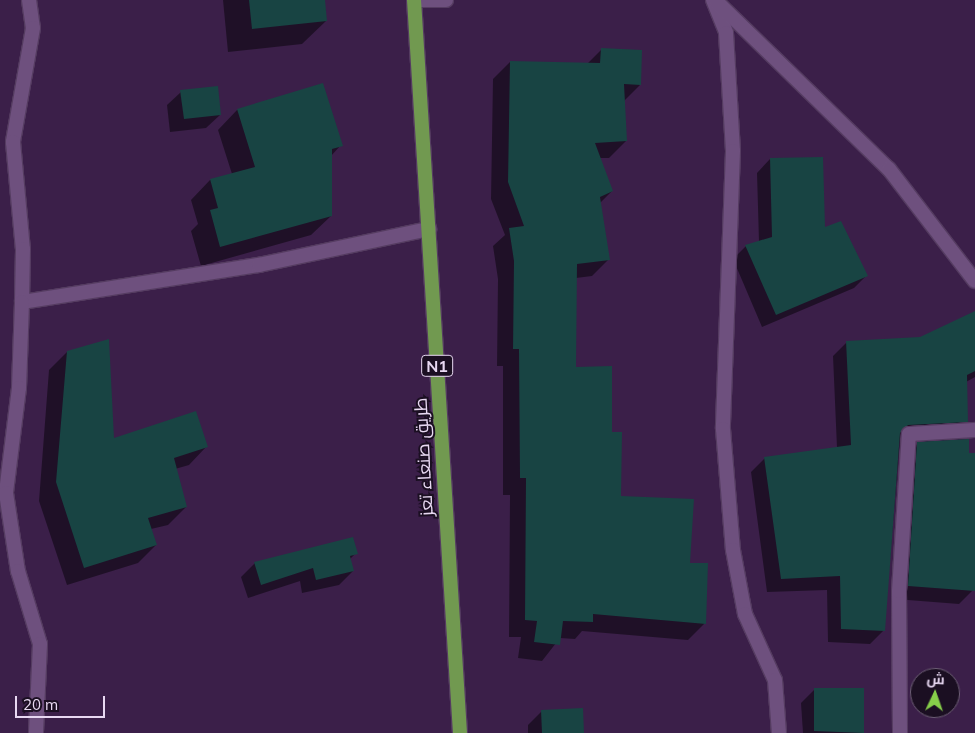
<!DOCTYPE html>
<meta charset="utf-8">
<style>
body{margin:0}
#map{position:relative;width:975px;height:733px;overflow:hidden;background:#3b1f49;font-family:Mulish,Cairo,sans-serif}
div>[style]{position:absolute}
[style*='--x']{left:calc(var(--x)*1px);top:calc(var(--y)*1px);width:calc(var(--w)*1px);rotate:calc(var(--a)*1deg)}
.shadow>*{inset:0;background:#0007}
.building>*{inset:0;background:#184443}
.roads{filter:drop-shadow(1px 0 #553c61) drop-shadow(-1px 0 #553c61) drop-shadow(0 1px #553c61) drop-shadow(0 -1px #553c61)}
.minor>*{height:14px;margin:-7px;padding:0 7px;transform-origin:7px;border-radius:7px;background:#6e507e}
.trunk>*{height:14px;margin:-7px;padding:0 7px;transform-origin:7px;border-radius:7px;background:#719950}
span{translate:-50% -50%;white-space:nowrap;text-align:center;line-height:1.15;-webkit-text-stroke:4px #1b0f22;paint-order:stroke}
.shield-label span{padding:1px 4px;background:#1b0f22;border:1px solid;border-radius:4px;-webkit-text-stroke-width:0}
.shield-label{font-size:16px;color:#e8d8f2;font-weight:700}
.street-label{font-size:18px;color:#e8d8f2}
.north{position:absolute;left:910px;top:668px;width:50px;height:50px;box-sizing:border-box;background:#1b0f22;border:1px solid #6d5f75;border-radius:50%;rotate:3deg;font-size:14px;font-weight:700;line-height:20px;text-align:center;color:#e8d8f2}
.north::after{content:'';display:block;margin:auto;width:18px;height:22px;background:#87cf4a;clip-path:polygon(50% 0,100% 100%,50% 72%,0 100%)}
.scale{position:absolute;left:15px;top:696px;width:90px;height:22px;box-sizing:border-box;border:2px solid #e8d8f2;border-top:0;padding-left:6px;font-size:15px;line-height:18px;white-space:nowrap;color:#e8d8f2;-webkit-text-stroke:4px #1b0f22;paint-order:stroke}
</style>
<div id="map">
<div class="shadow">
<div style="clip-path:polygon(223px 0,323px 0,326px 21px,302px 44px,228px 52px)"></div>
<div style="clip-path:polygon(602px 49px,640px 85px,624px 101px,626px 141px,609px 158px,599px 158px,612px 191px,600px 203px,609px 259px,592px 276px,576px 278px,574px 368px,611px 433px,620px 497px,689px 564px,705px 623px,688px 640px,582px 631px,575px 639px,560px 638px,542px 661px,518px 658px,521px 637px,509px 637px,510px 495px,503px 495px,503px 366px,497px 366px,498px 279px,493px 246px,505px 235px,491px 199px,493px 79px,510px 62px,587px 64px)"></div>
<div style="clip-path:polygon(322px 84px,341px 145px,331px 156px,331px 216px,311px 235px,201px 266px,191px 231px,198px 224px,191px 200px,210px 180px,232px 174px,218px 130px,237px 110px)"></div>
<div style="clip-path:polygon(181px 92px,220px 115px,206px 128px,170px 132px,167px 105px)"></div>
<div style="clip-path:polygon(770px 159px,824px 229px,867px 275px,854px 288px,762px 327px,733px 259px,746px 246px,759px 242px,757px 173px)"></div>
<div style="clip-path:polygon(975px 313px,975px 377px,966px 382px,967px 421px,953px 435px,900px 438px,884px 630px,870px 644px,828px 642px,827px 590px,767px 592px,751px 472px,765px 458px,837px 448px,833px 356px,847px 342px,920px 339px)"></div>
<div style="clip-path:polygon(67px 352px,113px 440px,206px 447px,189px 465px,175px 469px,186px 507px,168px 525px,151px 529px,156px 545px,138px 563px,67px 585px,39px 501px,49px 370px)"></div>
<div style="clip-path:polygon(918px 443px,973px 590px,959px 604px,895px 599px,904px 457px)"></div>
<div style="clip-path:polygon(356px 553px,350px 559px,353px 571px,339px 585px,302px 593px,300px 581px,248px 598px,241px 577px,255px 563px)"></div>
<div style="clip-path:polygon(814px 690px,863px 690px,863px 733px,803px 733px,801px 703px)"></div>
<div style="clip-path:polygon(542px 711px,583px 733px,528px 733px,528px 725px)"></div>
</div>
<div class="building">
<div style="clip-path:polygon(249px 0,325px 0,327px 21px,252px 29px)"></div>
<div style="clip-path:polygon(601px 48px,642px 50px,641px 85px,624px 84px,627px 141px,595px 143px,613px 191px,600px 197px,610px 260px,577px 264px,576px 367px,612px 366px,612px 432px,622px 432px,621px 496px,694px 499px,690px 563px,708px 563px,706px 624px,593px 614px,593px 622px,563px 621px,560px 645px,534px 642px,537px 621px,525px 620px,526px 478px,520px 478px,519px 349px,513px 349px,514px 261px,509px 228px,524px 226px,508px 182px,510px 61px,600px 63px)"></div>
<div style="clip-path:polygon(323px 83px,343px 146px,332px 149px,332px 216px,220px 247px,210px 210px,218px 208px,210px 179px,255px 167px,237px 109px)"></div>
<div style="clip-path:polygon(218px 86px,221px 115px,184px 119px,180px 90px)"></div>
<div style="clip-path:polygon(823px 157px,825px 227px,841px 221px,868px 276px,776px 315px,745px 245px,772px 237px,770px 158px)"></div>
<div style="clip-path:polygon(975px 311px,975px 371px,967px 375px,968px 422px,908px 425px,900px 433px,885px 631px,841px 629px,840px 576px,781px 579px,764px 457px,851px 445px,846px 341px,920px 337px)"></div>
<div style="clip-path:polygon(109px 339px,114px 438px,196px 411px,208px 447px,174px 458px,187px 507px,148px 518px,157px 545px,84px 568px,56px 482px,67px 351px)"></div>
<div style="clip-path:polygon(969px 439px,969px 453px,975px 453px,975px 591px,908px 586px,917px 442px)"></div>
<div style="clip-path:polygon(353px 537px,358px 554px,350px 556px,354px 571px,316px 580px,313px 568px,261px 585px,254px 562px)"></div>
<div style="clip-path:polygon(814px 688px,864px 688px,864px 733px,814px 731px)"></div>
<div style="clip-path:polygon(583px 708px,584px 733px,542px 733px,541px 710px)"></div>
</div>
<div class="roads">
<div class="minor">
<div style="--x:29;--y:0;--w:28;--a:82"></div>
<div style="--x:33;--y:28;--w:116;--a:100"></div>
<div style="--x:13;--y:142;--w:107;--a:84.7"></div>
<div style="--x:23;--y:249;--w:53;--a:91.1"></div>
<div style="--x:22;--y:302;--w:240;--a:-8.9"></div>
<div style="--x:259;--y:265;--w:174;--a:-12"></div>
<div style="--x:415;--y:0;--w:31;--a:0"></div>
<div style="--x:713;--y:0;--w:35;--a:68"></div>
<div style="--x:726;--y:33;--w:118;--a:86.6"></div>
<div style="--x:733;--y:151;--w:278;--a:92.1"></div>
<div style="--x:723;--y:429;--w:121;--a:85.3"></div>
<div style="--x:733;--y:550;--w:65;--a:79.4"></div>
<div style="--x:745;--y:614;--w:72;--a:65.6"></div>
<div style="--x:775;--y:680;--w:53;--a:85.7"></div>
<div style="--x:716;--y:1;--w:241;--a:44.2"></div>
<div style="--x:889;--y:169;--w:141;--a:52.5"></div>
<div style="--x:22;--y:302;--w:86;--a:92"></div>
<div style="--x:19;--y:388;--w:106;--a:97.1"></div>
<div style="--x:6;--y:493;--w:79;--a:81.3"></div>
<div style="--x:18;--y:571;--w:76;--a:73.2"></div>
<div style="--x:40;--y:644;--w:89;--a:92.6"></div>
<div style="--x:900;--y:733;--w:142;--a:-90.4"></div>
<div style="--x:899;--y:591;--w:157;--a:-86.4"></div>
<div style="--x:909;--y:434;--w:66;--a:-3.5"></div>
</div>
<div class="trunk">
<div style="--x:414;--y:0;--w:734;--a:86.41"></div>
</div>
</div>
<div class="shield-label">
<span style="left:437px;top:366px">N1</span>
</div>
<div class="street-label">
<span style="left:424px;top:457px;rotate:-93deg">طريق صنعاء تعز</span>
</div>
<div class="north">ش</div>
<div class="scale">20 m</div>
</div>
